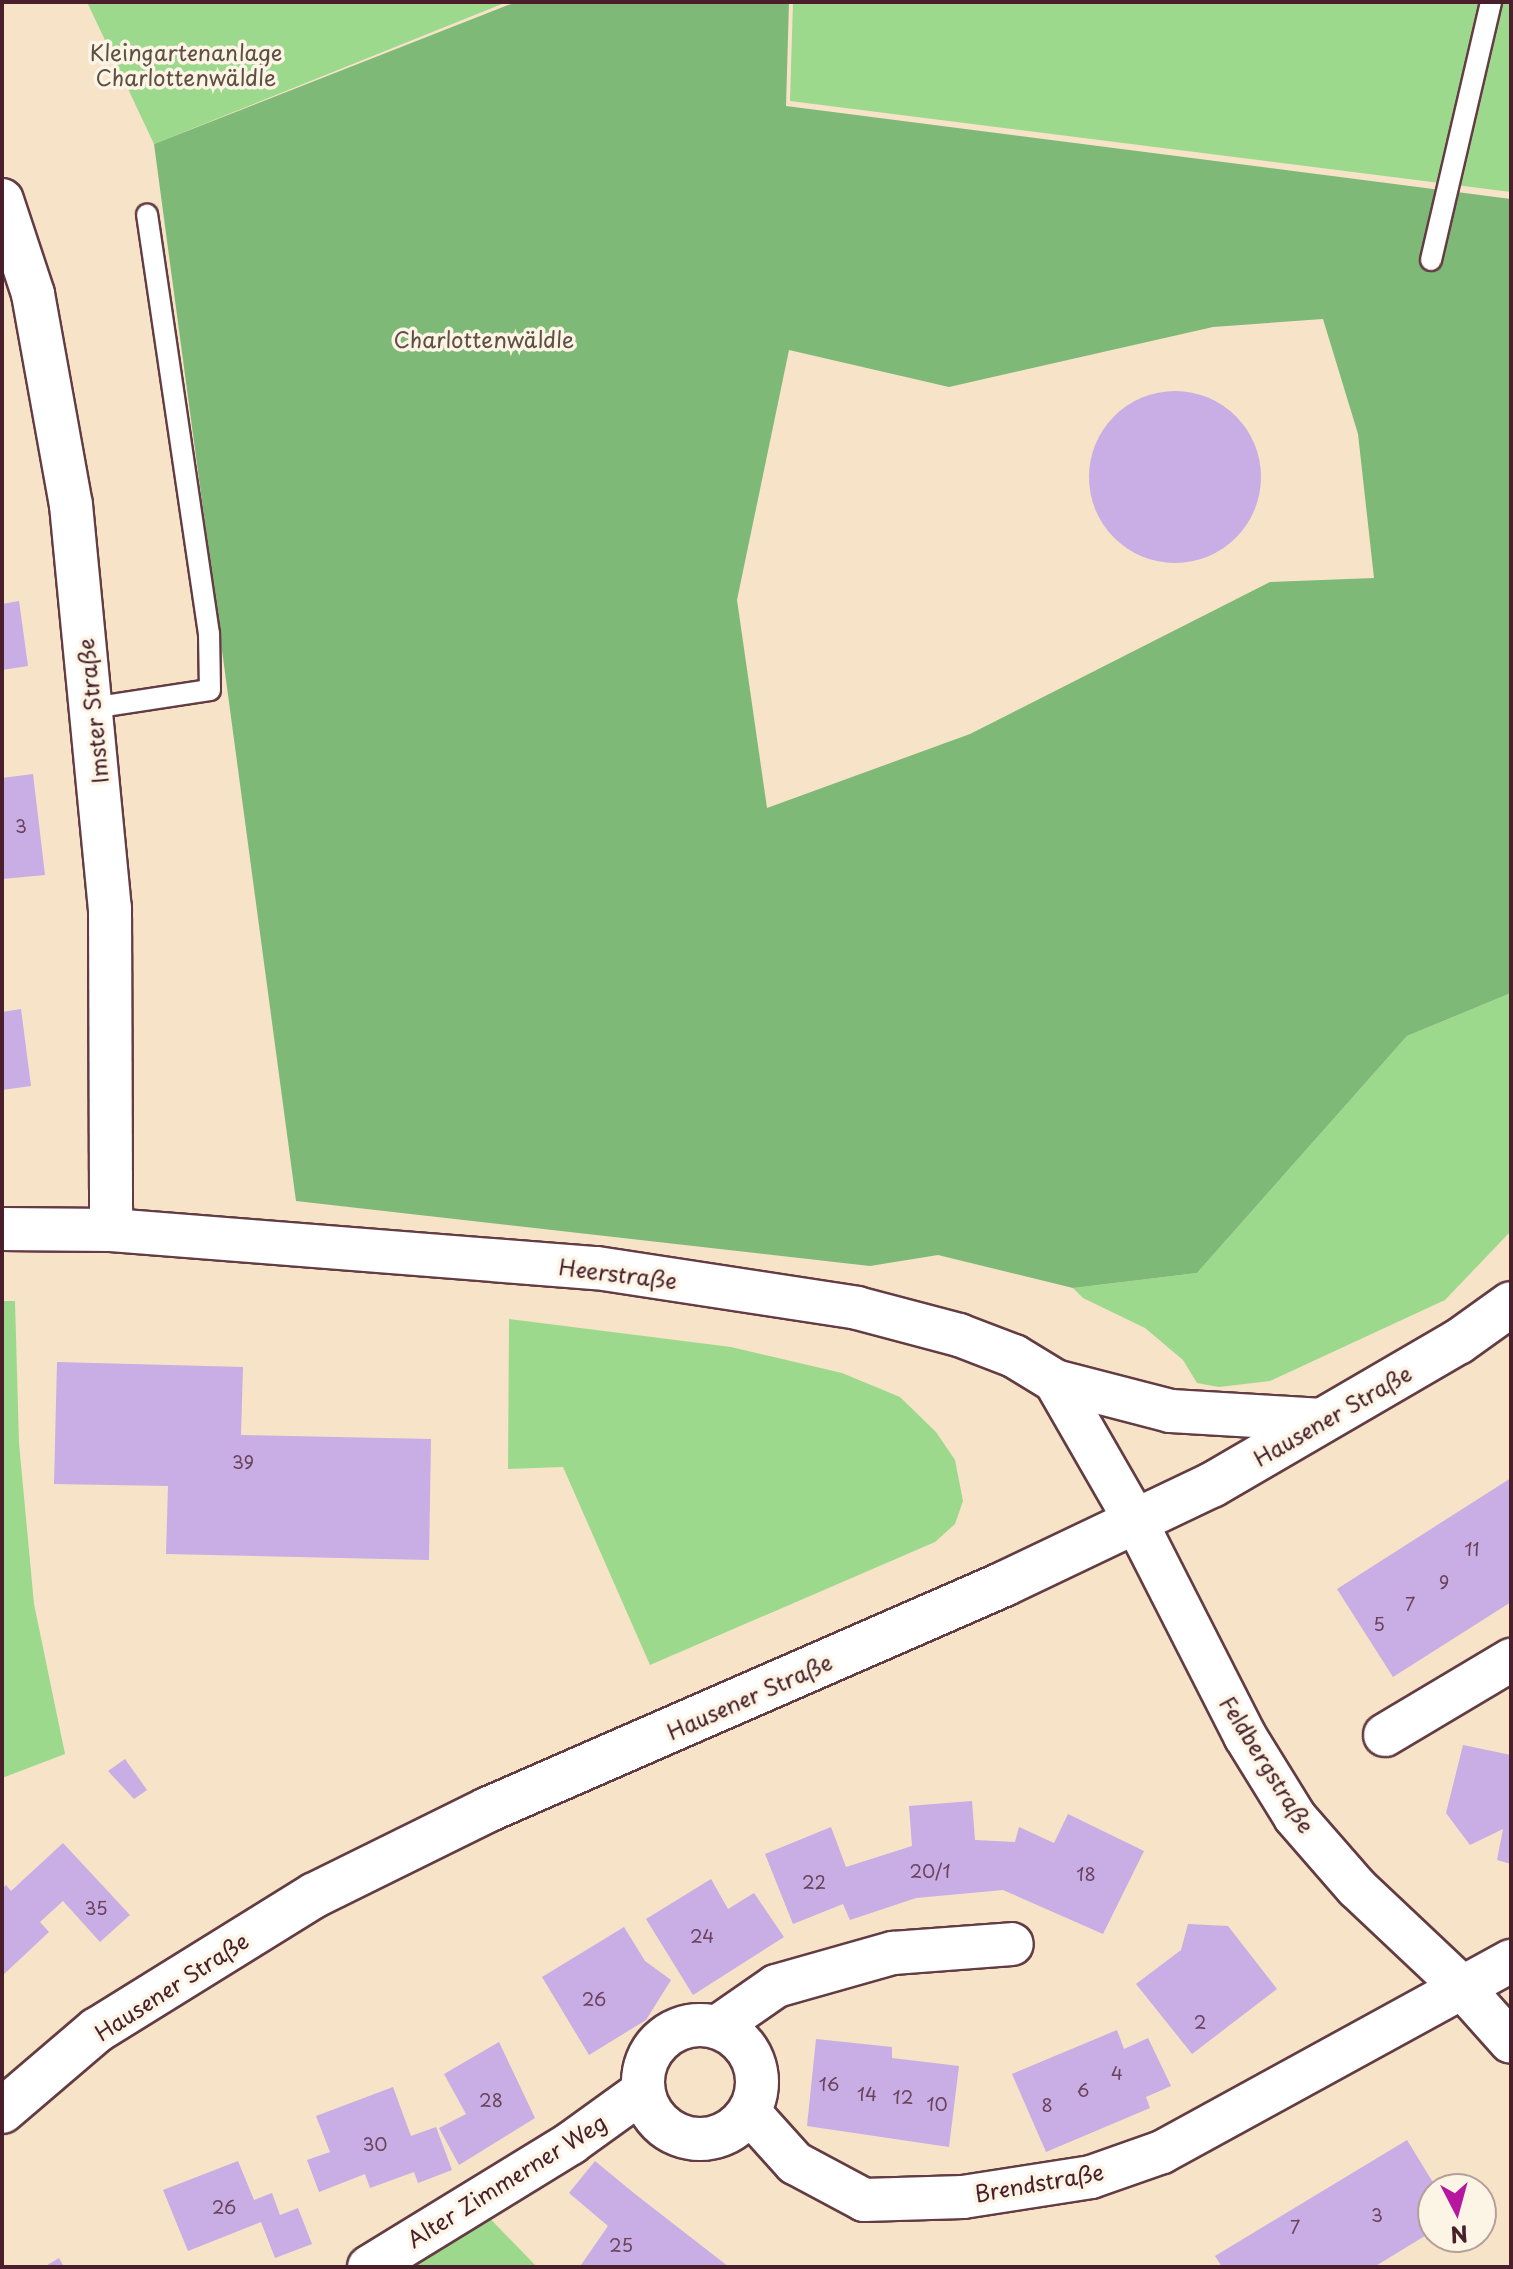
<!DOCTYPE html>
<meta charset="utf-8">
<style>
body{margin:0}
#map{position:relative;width:1513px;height:2269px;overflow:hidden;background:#f6e3c8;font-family:"Playpen Sans",sans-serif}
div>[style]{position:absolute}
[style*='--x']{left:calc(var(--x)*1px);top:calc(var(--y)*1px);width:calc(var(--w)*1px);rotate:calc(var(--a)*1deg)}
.green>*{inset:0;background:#9dd98d}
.forest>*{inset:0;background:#7eb978}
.building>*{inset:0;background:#c9ade5}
.round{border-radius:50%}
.roads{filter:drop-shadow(2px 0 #643c43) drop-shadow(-2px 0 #643c43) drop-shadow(0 2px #643c43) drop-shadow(0 -2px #643c43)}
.service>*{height:20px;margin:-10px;padding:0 10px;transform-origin:10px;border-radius:10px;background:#fff}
.minor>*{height:42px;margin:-21px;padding:0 21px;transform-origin:21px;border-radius:21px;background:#fff}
.minor>.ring{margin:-21px;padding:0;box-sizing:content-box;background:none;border:42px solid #fff;border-radius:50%}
.secondary>*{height:44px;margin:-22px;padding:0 22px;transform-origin:22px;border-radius:22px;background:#fff}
span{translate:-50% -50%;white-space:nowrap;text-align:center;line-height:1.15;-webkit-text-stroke:7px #fcf5e5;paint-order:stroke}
.number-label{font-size:18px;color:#6a425a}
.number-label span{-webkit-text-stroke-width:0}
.park-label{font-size:22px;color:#5f4e44}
.street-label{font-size:22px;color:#4a1f2b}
.frame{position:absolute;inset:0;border:4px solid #4a1f2b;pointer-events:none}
.north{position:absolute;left:1417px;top:2173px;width:80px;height:80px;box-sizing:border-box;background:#fcf5e5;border:2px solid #b59f9b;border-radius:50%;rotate:174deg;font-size:22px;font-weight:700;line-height:32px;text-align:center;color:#4a1f2b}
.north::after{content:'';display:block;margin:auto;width:28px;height:36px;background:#b5179e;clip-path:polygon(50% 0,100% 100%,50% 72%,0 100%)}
</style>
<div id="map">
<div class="green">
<div style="clip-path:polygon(87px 2px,507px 2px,154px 144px)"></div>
<div style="clip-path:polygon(793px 2px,1511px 2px,1511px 192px,790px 101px)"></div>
<div style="clip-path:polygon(1511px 993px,1511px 1231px,1445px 1300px,1270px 1381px,1219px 1387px,1197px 1383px,1183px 1360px,1145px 1328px,1083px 1298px,1073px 1288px,1197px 1273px,1407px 1036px)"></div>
<div style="clip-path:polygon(2px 1301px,15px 1301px,19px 1443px,34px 1604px,65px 1754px,2px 1778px)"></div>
<div style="clip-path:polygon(509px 1319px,731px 1347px,842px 1373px,900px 1397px,936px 1432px,955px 1460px,963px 1501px,955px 1524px,935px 1542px,650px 1665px,563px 1467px,508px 1469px)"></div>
<div style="clip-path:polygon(475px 2203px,537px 2267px,397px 2267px)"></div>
</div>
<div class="forest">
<div style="clip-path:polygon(evenodd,516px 2px,789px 2px,786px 106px,1511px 199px,1511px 993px,1407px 1036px,1197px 1273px,1073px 1288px,938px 1255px,870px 1266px,296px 1201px,154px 144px,516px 2px,1323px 319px,1358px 434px,1374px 578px,1270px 582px,970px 734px,767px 808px,737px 600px,789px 350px,949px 387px,1213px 327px,1323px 319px)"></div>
</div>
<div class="building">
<div class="round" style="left:1089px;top:391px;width:172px;height:172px"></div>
<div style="clip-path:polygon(19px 601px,28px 666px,2px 670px,2px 604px)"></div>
<div style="clip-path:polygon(33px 774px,45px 875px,2px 879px,2px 778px)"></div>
<div style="clip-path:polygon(21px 1009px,31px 1086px,2px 1090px,2px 1012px)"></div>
<div style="clip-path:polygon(57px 1362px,243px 1367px,241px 1435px,431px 1439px,429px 1560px,166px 1554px,168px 1486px,54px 1484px)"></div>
<div style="clip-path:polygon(1511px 1478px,1511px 1602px,1393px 1677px,1337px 1589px)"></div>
<div style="clip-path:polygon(1463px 1745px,1511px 1755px,1511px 1864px,1497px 1860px,1503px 1829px,1470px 1845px,1446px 1813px)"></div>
<div style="clip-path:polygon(125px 1759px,147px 1790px,134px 1799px,108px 1771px)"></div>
<div style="clip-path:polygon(972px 1801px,975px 1840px,1015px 1842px,1019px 1827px,1054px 1843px,1068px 1814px,1144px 1851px,1103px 1934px,1003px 1890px,916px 1898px,850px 1920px,843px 1904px,793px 1924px,765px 1854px,831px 1827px,846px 1867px,912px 1846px,909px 1806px)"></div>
<div style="clip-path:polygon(63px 1843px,130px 1915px,100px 1942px,63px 1901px,40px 1922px,49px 1932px,2px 1976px,2px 1889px,6px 1885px,11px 1891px)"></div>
<div style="clip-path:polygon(711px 1879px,728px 1909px,754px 1893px,784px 1937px,693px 1995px,646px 1919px)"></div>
<div style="clip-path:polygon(1188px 1924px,1228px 1926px,1277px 1989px,1192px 2054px,1136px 1984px,1181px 1950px)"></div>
<div style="clip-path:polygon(624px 1927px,645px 1961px,671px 1980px,646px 2020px,589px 2055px,542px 1977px)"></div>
<div style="clip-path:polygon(1117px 2030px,1124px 2049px,1148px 2038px,1171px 2086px,1146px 2097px,1150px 2108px,1046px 2152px,1012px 2074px)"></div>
<div style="clip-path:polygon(816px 2039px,892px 2047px,892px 2058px,959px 2066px,949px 2147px,807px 2126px)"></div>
<div style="clip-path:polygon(499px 2042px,535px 2118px,459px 2165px,439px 2128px,466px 2114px,444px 2074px)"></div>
<div style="clip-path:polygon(393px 2087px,411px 2136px,436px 2127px,452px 2170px,418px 2183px,414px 2172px,370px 2188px,365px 2174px,319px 2192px,307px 2160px,330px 2152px,316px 2116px)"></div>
<div style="clip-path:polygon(1407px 2140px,1437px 2189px,1433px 2231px,1374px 2267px,1222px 2267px,1215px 2256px)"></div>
<div style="clip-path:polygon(238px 2161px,254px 2200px,272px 2193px,280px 2215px,298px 2208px,312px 2244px,275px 2258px,261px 2222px,188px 2251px,163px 2190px)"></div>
<div style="clip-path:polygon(595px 2161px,635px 2194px,729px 2267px,581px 2265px,608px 2226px,569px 2193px)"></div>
<div style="clip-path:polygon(59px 2258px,64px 2267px,44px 2267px)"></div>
</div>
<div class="roads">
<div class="service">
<div style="--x:1431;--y:260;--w:265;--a:-76.9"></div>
<div style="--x:92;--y:708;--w:119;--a:-8.7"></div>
<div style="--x:210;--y:690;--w:56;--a:-91"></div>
<div style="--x:209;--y:634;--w:424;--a:-98.4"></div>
</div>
<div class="minor">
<div style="--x:2;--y:200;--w:99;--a:71.7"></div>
<div style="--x:33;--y:294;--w:214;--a:79.8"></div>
<div style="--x:71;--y:505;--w:405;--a:84.5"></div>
<div style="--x:110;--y:908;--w:322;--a:89.8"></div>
<div style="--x:2;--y:1229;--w:109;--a:0.5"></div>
<div style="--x:111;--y:1230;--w:487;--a:4.5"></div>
<div style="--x:597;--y:1268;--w:263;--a:8.7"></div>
<div style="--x:857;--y:1308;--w:106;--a:14.8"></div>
<div style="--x:959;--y:1335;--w:59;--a:20.9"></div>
<div style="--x:1014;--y:1356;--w:48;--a:31.4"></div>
<div style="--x:1055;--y:1381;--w:163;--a:60.1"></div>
<div style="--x:1136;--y:1522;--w:240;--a:63"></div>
<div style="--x:1245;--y:1736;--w:95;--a:58.3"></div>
<div style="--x:1295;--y:1817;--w:94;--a:48.9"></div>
<div style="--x:1357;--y:1888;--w:141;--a:43.3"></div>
<div style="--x:1460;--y:1985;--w:76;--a:48.2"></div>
<div style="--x:1055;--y:1381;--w:120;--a:14.5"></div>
<div style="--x:1171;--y:1411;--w:152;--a:3.4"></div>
<div style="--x:1385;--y:1735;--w:147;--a:-30.8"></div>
<div class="ring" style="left:643px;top:2025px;width:72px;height:72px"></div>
<div style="--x:717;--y:2027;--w:72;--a:-34.8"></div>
<div style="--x:776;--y:1986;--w:122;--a:-15.8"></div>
<div style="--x:893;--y:1953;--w:119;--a:-4.3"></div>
<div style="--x:749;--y:2112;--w:69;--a:48"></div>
<div style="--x:795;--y:2163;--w:78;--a:28.2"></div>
<div style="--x:864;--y:2200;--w:99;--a:-1.7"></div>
<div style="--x:963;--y:2197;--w:130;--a:-8.9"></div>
<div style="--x:1091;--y:2177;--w:75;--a:-19.4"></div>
<div style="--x:1162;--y:2152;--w:398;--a:-28.7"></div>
<div style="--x:369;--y:2267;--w:237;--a:-31.5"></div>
<div style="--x:571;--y:2143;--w:89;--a:-35.8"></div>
</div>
<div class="secondary">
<div style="--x:2;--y:2111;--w:125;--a:-40.5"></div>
<div style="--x:97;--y:2030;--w:256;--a:-31.8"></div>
<div style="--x:315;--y:1895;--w:192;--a:-26.3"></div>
<div style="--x:487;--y:1810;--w:564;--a:-23.61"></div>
<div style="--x:1004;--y:1584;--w:230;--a:-25.5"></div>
<div style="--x:1212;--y:1485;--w:285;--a:-30.2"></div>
<div style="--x:1458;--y:1342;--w:65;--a:-35.6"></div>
</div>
</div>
<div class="number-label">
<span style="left:21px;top:826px">3</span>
<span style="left:243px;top:1462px">39</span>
<span style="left:1472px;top:1549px">11</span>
<span style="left:1444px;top:1582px">9</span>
<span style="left:1410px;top:1604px">7</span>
<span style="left:1379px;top:1624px">5</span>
<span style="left:930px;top:1871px">20/1</span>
<span style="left:1086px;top:1874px">18</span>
<span style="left:814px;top:1882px">22</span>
<span style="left:96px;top:1908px">35</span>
<span style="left:702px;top:1936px">24</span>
<span style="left:594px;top:1999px">26</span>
<span style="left:1200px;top:2022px">2</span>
<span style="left:1117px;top:2073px">4</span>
<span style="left:829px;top:2084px">16</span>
<span style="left:1083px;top:2090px">6</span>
<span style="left:867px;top:2094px">14</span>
<span style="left:903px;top:2097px">12</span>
<span style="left:491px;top:2100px">28</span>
<span style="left:937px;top:2104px">10</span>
<span style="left:1047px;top:2105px">8</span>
<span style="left:375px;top:2144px">30</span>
<span style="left:224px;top:2207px">26</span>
<span style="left:1377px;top:2215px">3</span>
<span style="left:1295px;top:2227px">7</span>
<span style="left:621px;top:2245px">25</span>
</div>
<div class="park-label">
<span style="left:186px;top:64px">Kleingartenanlage<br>Charlottenwäldle</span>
<span style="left:484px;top:339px">Charlottenwäldle</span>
</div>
<div class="street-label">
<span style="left:92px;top:711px;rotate:-96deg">Imster Straße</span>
<span style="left:618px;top:1273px;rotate:7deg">Heerstraße</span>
<span style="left:1332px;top:1415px;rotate:-30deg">Hausener Straße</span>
<span style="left:749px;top:1696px;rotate:-24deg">Hausener Straße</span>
<span style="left:1268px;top:1764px;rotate:58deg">Feldbergstraße</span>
<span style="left:171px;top:1986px;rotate:-33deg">Hausener Straße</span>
<span style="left:506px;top:2180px;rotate:-32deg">Alter Zimmerner Weg</span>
<span style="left:1039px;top:2182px;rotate:-10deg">Brendstraße</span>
</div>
<div class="frame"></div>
<div class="north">N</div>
</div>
